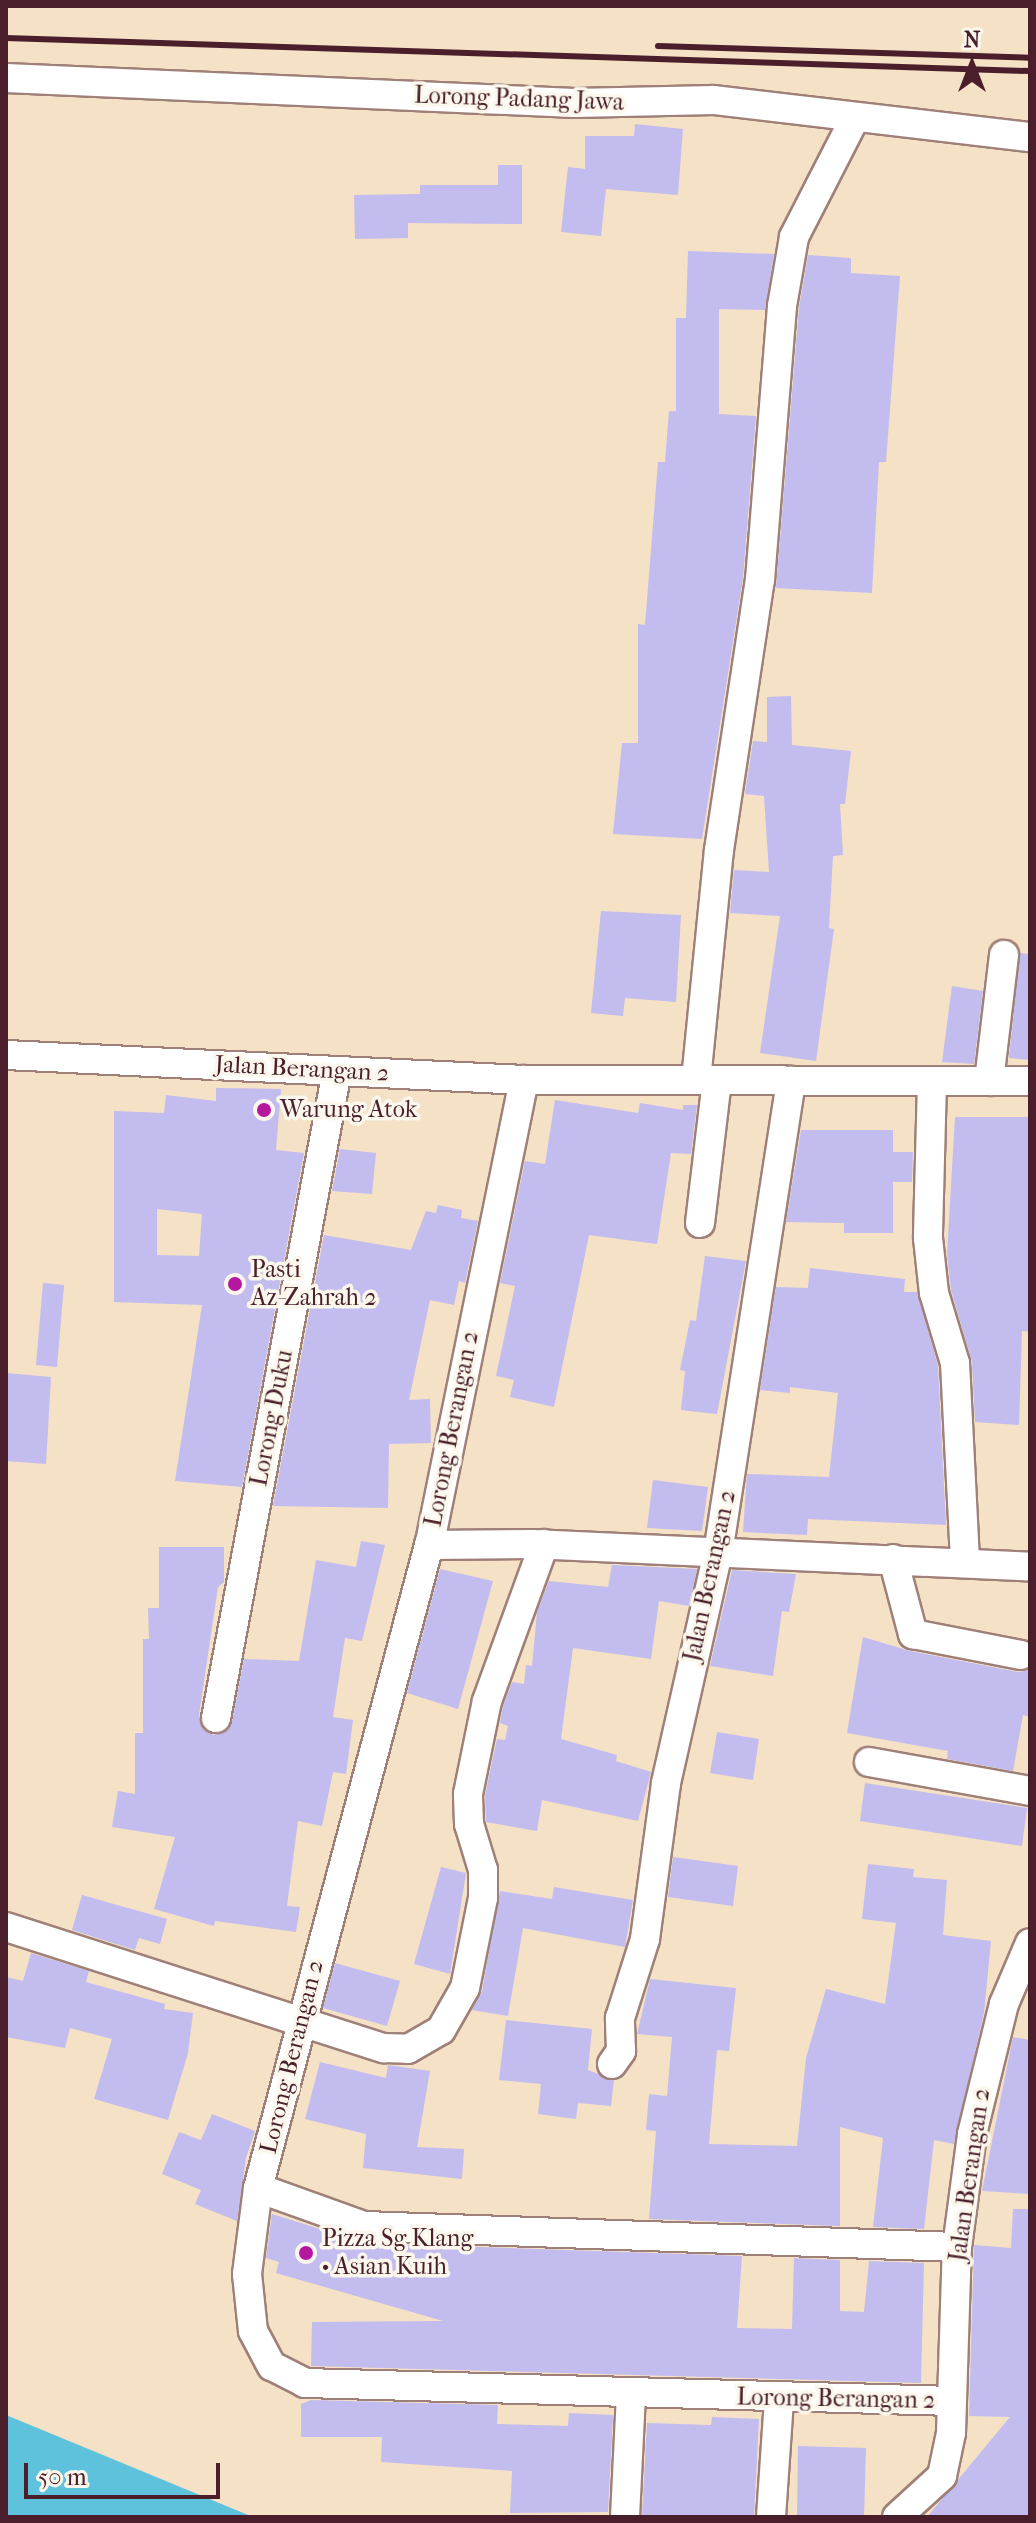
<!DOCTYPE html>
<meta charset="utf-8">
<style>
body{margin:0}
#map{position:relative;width:1036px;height:2523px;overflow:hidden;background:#f4e1c6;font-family:"IM FELL French Canon",serif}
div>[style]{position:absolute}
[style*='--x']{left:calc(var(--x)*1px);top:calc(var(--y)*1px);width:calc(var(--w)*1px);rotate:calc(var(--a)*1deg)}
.water>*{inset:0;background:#5fc2dd}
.building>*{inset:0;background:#c3bcef}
.roads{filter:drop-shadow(2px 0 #9f8078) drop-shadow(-2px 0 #9f8078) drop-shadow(0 2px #9f8078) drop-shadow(0 -2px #9f8078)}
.minor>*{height:28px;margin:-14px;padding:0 14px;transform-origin:14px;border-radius:14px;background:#fff}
.rail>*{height:6px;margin:-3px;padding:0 3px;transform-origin:3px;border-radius:3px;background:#4a1f2b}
.dots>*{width:22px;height:22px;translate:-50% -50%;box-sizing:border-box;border:4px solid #fbf7ec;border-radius:50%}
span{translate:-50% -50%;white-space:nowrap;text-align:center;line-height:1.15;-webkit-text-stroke:7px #fbf7ec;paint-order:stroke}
.street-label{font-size:24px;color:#4a1f2b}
.poi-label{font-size:24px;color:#4a1f2b}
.left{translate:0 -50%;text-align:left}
.frame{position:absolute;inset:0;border:8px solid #4a1f2b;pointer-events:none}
.north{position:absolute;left:932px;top:24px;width:80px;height:80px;-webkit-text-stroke:6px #fbf7ec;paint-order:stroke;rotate:0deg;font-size:22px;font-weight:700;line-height:32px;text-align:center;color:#4a1f2b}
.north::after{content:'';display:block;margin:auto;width:28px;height:36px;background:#4a1f2b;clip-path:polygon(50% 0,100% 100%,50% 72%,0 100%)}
.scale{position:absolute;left:24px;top:2463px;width:196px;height:36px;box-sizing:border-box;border:4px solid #4a1f2b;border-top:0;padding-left:10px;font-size:24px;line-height:28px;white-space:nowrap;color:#4a1f2b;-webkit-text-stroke:6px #fbf7ec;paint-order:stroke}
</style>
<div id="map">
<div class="water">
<div style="clip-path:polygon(6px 2415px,253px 2517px,6px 2517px)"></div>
</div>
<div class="building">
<div style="clip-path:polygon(635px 124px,683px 129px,678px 195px,606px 189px,601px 236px,561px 232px,568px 167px,585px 169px,585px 136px,634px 136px)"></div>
<div style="clip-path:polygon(498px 165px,522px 165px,522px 224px,408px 223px,408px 238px,355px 239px,354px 195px,420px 194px,420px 185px,498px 185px)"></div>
<div style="clip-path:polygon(688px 251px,774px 254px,765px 310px,719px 309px,719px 414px,756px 416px,743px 578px,702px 839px,613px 834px,622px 743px,638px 743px,638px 624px,645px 625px,658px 462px,665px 462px,669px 411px,676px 411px,676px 318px,686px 318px)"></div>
<div style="clip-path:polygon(808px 255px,851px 258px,851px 273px,900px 276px,886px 462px,879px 462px,872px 593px,776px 588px,799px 308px)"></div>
<div style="clip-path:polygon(791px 696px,792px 745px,851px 751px,845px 804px,840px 804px,843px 855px,833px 856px,829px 928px,834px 929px,816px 1061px,760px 1053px,780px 916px,730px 913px,734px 870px,769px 872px,764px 796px,745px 794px,753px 741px,767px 742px,767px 697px)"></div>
<div style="clip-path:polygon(601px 911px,681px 915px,676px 1002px,625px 998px,623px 1016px,591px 1013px)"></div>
<div style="clip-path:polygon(1020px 953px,1030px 954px,1030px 1060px,1009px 1058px)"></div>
<div style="clip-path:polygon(952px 986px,983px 991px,974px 1064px,942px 1062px)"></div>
<div style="clip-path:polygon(evenodd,216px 1088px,281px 1089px,276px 1150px,304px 1153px,242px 1487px,175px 1481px,202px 1305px,114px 1302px,114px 1111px,164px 1113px,166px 1095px,216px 1101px,216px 1088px,157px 1209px,202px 1214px,199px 1256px,157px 1255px,157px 1209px)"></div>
<div style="clip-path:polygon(555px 1100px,638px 1113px,640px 1103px,683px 1110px,683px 1105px,697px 1105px,691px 1154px,671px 1153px,657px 1244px,589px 1235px,554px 1407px,510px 1397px,514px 1380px,496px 1376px,515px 1286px,500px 1283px,525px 1161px,545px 1164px)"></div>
<div style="clip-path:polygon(955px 1117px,1030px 1117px,1030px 1332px,1022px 1331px,1019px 1425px,975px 1422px,972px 1362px,951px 1290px,947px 1254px)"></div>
<div style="clip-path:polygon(801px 1130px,893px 1130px,893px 1152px,913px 1152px,912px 1182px,893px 1182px,893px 1233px,844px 1233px,844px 1223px,786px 1222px)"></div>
<div style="clip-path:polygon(340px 1149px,376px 1153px,372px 1194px,332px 1191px)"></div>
<div style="clip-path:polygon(438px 1205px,462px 1210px,461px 1218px,478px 1221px,465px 1283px,459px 1281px,454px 1305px,430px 1300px,409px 1400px,430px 1399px,431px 1443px,389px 1444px,388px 1508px,273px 1506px,324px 1235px,411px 1250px,426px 1211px,436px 1213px)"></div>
<div style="clip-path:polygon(705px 1256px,746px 1261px,717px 1414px,681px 1410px,685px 1371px,680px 1370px,690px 1320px,696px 1321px)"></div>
<div style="clip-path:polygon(810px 1268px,905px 1279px,904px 1292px,917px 1292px,938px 1366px,946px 1525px,808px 1519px,807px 1535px,743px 1532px,747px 1474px,829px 1477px,838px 1393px,790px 1387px,790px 1393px,760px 1390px,776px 1287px,808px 1288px)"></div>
<div style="clip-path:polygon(43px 1283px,64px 1285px,57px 1367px,36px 1365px)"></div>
<div style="clip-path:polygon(6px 1373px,51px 1377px,46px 1464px,6px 1461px)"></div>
<div style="clip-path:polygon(653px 1480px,708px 1487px,702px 1531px,647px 1528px)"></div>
<div style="clip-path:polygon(361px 1541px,385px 1545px,362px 1641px,345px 1638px,333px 1717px,353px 1720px,346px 1774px,333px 1772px,322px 1826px,298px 1821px,287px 1906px,300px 1907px,296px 1932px,215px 1921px,214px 1926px,154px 1909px,175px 1837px,112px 1827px,118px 1791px,135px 1794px,135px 1733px,143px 1733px,143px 1639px,149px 1639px,148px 1608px,159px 1608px,159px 1547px,224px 1547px,224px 1582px,218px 1587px,199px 1715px,204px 1730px,214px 1735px,228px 1730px,232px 1722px,244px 1659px,299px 1661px,316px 1560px,356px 1567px)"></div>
<div style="clip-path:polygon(612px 1565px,697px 1569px,689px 1606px,659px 1601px,651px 1659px,573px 1648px,561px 1739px,617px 1755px,616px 1761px,651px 1772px,638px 1821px,542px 1800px,537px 1831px,486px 1822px,485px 1795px,497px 1739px,505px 1740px,508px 1726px,500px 1723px,503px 1706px,512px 1682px,524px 1684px,526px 1665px,532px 1666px,537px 1612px,549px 1581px,608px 1587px)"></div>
<div style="clip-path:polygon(440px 1569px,493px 1581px,458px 1709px,407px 1693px)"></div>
<div style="clip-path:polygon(732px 1570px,796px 1574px,789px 1612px,782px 1611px,773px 1676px,710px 1666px)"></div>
<div style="clip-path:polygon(863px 1637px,910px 1651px,1018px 1672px,1030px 1670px,1030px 1717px,1023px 1715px,1013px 1771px,947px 1759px,948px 1751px,847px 1733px)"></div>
<div style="clip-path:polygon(717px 1732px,759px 1739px,753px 1780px,710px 1773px)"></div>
<div style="clip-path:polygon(865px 1783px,1027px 1808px,1022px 1846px,860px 1821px)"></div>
<div style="clip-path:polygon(673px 1857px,738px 1866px,733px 1906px,668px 1897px)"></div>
<div style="clip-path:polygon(868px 1864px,914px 1869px,913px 1877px,947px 1880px,943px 1935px,991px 1941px,984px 2013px,954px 2144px,934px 2140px,924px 2229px,873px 2227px,883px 2138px,840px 2127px,840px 2226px,649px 2219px,656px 2131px,646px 2130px,649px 2094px,667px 2096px,672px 2037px,637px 2034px,650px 1979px,736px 1988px,729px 2051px,717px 2050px,709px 2144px,797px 2146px,806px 2058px,826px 1989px,885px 2004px,896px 1923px,862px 1919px)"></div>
<div style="clip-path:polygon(441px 1867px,466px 1873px,450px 1974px,414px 1964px)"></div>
<div style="clip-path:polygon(554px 1887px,633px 1900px,625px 1947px,523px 1928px,508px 2016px,472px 2010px,482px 1991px,500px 1891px,552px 1899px)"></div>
<div style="clip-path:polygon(82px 1895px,167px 1919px,160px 1944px,139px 1938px,135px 1950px,72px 1930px)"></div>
<div style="clip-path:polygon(31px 1953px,89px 1971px,86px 1982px,165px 2004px,164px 2009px,193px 2013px,188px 2053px,168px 2120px,94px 2099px,112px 2039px,70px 2028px,65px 2048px,6px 2037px,6px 1977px,23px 1981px)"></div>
<div style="clip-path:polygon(335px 1963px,400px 1981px,387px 2026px,323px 2008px)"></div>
<div style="clip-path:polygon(506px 2020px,592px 2029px,588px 2070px,614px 2080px,611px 2106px,578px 2103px,576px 2119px,538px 2114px,541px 2084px,499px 2080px)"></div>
<div style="clip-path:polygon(1013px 2037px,1030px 2040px,1030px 2194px,982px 2191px)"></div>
<div style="clip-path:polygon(320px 2062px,386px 2078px,388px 2065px,430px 2071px,417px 2147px,464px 2149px,462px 2179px,363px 2168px,366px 2134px,305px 2119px)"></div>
<div style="clip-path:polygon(212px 2114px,255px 2131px,246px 2158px,237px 2221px,195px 2204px,201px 2190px,162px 2174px,179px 2132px,201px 2140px)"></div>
<div style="clip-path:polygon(1013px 2209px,1030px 2209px,1030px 2517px,927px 2517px,1010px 2417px,969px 2416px,974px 2245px,1011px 2248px)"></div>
<div style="clip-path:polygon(272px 2214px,336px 2234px,334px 2240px,363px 2243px,742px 2256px,737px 2328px,792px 2329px,794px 2258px,840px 2260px,840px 2311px,864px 2312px,869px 2261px,924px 2263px,921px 2383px,311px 2366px,312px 2322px,443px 2321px,276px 2273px,279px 2262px,266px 2258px)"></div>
<div style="clip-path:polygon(311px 2400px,498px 2405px,497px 2424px,568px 2426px,569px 2413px,613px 2415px,608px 2512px,510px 2513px,512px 2471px,381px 2462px,382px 2437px,301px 2437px,301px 2404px)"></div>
<div style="clip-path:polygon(712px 2417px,759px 2419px,754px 2517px,642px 2517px,647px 2423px,711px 2425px)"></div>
<div style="clip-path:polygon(798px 2446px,866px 2448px,864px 2517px,797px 2517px)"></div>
</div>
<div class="roads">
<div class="minor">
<div style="--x:6;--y:78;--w:569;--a:2.52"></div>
<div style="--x:574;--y:103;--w:140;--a:-1.2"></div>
<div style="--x:714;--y:100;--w:318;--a:6.7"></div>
<div style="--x:6;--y:1055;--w:519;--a:2.76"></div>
<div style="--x:524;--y:1080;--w:506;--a:0.11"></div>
<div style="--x:524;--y:1080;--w:475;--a:101.5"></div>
<div style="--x:429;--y:1545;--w:665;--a:104.89"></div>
<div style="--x:258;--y:2188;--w:87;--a:97.3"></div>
<div style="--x:247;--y:2274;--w:57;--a:84"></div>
<div style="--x:253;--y:2331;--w:40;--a:62"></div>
<div style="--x:272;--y:2366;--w:37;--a:27"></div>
<div style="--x:305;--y:2383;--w:647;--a:1.59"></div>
<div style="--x:696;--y:1080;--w:231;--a:-84.3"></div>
<div style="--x:719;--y:850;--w:273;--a:-81.4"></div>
<div style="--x:760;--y:580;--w:275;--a:-85.4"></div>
<div style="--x:782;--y:306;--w:70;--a:-80.1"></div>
<div style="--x:794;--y:237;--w:131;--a:-62.9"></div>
<div style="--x:932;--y:1081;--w:157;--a:91.5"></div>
<div style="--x:928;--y:1238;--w:55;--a:83.8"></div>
<div style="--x:934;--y:1293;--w:73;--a:73.3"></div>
<div style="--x:955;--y:1363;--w:198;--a:87.1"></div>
<div style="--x:989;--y:1081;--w:127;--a:-83.2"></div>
<div style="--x:700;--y:1223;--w:144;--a:-83.2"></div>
<div style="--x:429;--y:1545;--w:103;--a:-0.6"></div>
<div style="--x:532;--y:1544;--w:499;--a:2.6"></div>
<div style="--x:893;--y:1559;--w:78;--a:75.1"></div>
<div style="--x:913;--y:1634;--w:110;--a:11"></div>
<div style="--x:216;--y:1718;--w:658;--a:-79.41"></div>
<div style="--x:869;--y:1762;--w:164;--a:10.2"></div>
<div style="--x:6;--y:1927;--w:397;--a:17.8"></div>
<div style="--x:384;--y:2048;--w:24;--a:2"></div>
<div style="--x:408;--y:2049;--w:38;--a:-30"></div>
<div style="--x:441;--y:2030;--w:48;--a:-60.3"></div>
<div style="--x:465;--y:1988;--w:92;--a:-78.7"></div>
<div style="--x:483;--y:1898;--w:28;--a:-90"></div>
<div style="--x:483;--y:1870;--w:48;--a:-106.9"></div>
<div style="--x:469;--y:1824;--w:30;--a:-92"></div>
<div style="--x:468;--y:1794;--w:95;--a:-78.5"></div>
<div style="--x:487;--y:1701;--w:167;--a:-70"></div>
<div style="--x:612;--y:2064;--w:16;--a:-55"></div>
<div style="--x:621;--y:2051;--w:33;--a:-92"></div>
<div style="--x:620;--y:2018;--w:83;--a:-72.4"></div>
<div style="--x:645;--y:1939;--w:157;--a:-82.3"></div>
<div style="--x:666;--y:1783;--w:236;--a:-77.3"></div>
<div style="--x:718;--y:1553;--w:478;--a:-81.2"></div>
<div style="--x:258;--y:2188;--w:113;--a:19.7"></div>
<div style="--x:364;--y:2226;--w:593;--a:2.03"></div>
<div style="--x:625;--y:2517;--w:123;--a:-87.2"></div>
<div style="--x:771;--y:2517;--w:118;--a:-86.1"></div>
<div style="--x:897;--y:2517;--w:61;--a:-42.3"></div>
<div style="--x:942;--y:2476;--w:44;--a:-78.2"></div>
<div style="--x:951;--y:2433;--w:186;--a:-88.2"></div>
<div style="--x:957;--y:2247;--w:114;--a:-82.4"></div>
<div style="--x:972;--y:2134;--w:134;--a:-76.2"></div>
<div style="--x:1004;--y:2004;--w:66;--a:-66.9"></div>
</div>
</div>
<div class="rail">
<div style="--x:6;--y:38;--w:1025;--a:1.85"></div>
<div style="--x:658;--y:46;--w:372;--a:1.8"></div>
</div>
<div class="dots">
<div style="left:264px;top:1110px;background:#b5179e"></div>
<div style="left:235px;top:1284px;background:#b5179e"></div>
<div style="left:306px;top:2253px;background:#b5179e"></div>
</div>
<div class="street-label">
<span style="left:519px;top:99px;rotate:2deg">Lorong Padang Jawa</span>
<span style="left:302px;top:1069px;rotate:3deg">Jalan Berangan 2</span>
<span style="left:272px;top:1418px;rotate:-79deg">Lorong Duku</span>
<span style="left:452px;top:1429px;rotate:-79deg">Lorong Berangan 2</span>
<span style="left:710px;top:1576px;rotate:-78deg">Jalan Berangan 2</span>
<span style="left:292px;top:2057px;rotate:-76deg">Lorong Berangan 2</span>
<span style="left:970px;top:2175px;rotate:-82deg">Jalan Berangan 2</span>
<span style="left:836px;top:2399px;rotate:1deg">Lorong Berangan 2</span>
</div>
<div class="poi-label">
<span class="left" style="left:280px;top:1110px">Warung Atok</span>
<span class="left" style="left:251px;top:1284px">Pasti<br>Az-Zahrah 2</span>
<span class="left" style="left:322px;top:2253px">Pizza Sg Klang<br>• Asian Kuih</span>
</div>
<div class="frame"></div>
<div class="north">N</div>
<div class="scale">50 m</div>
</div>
